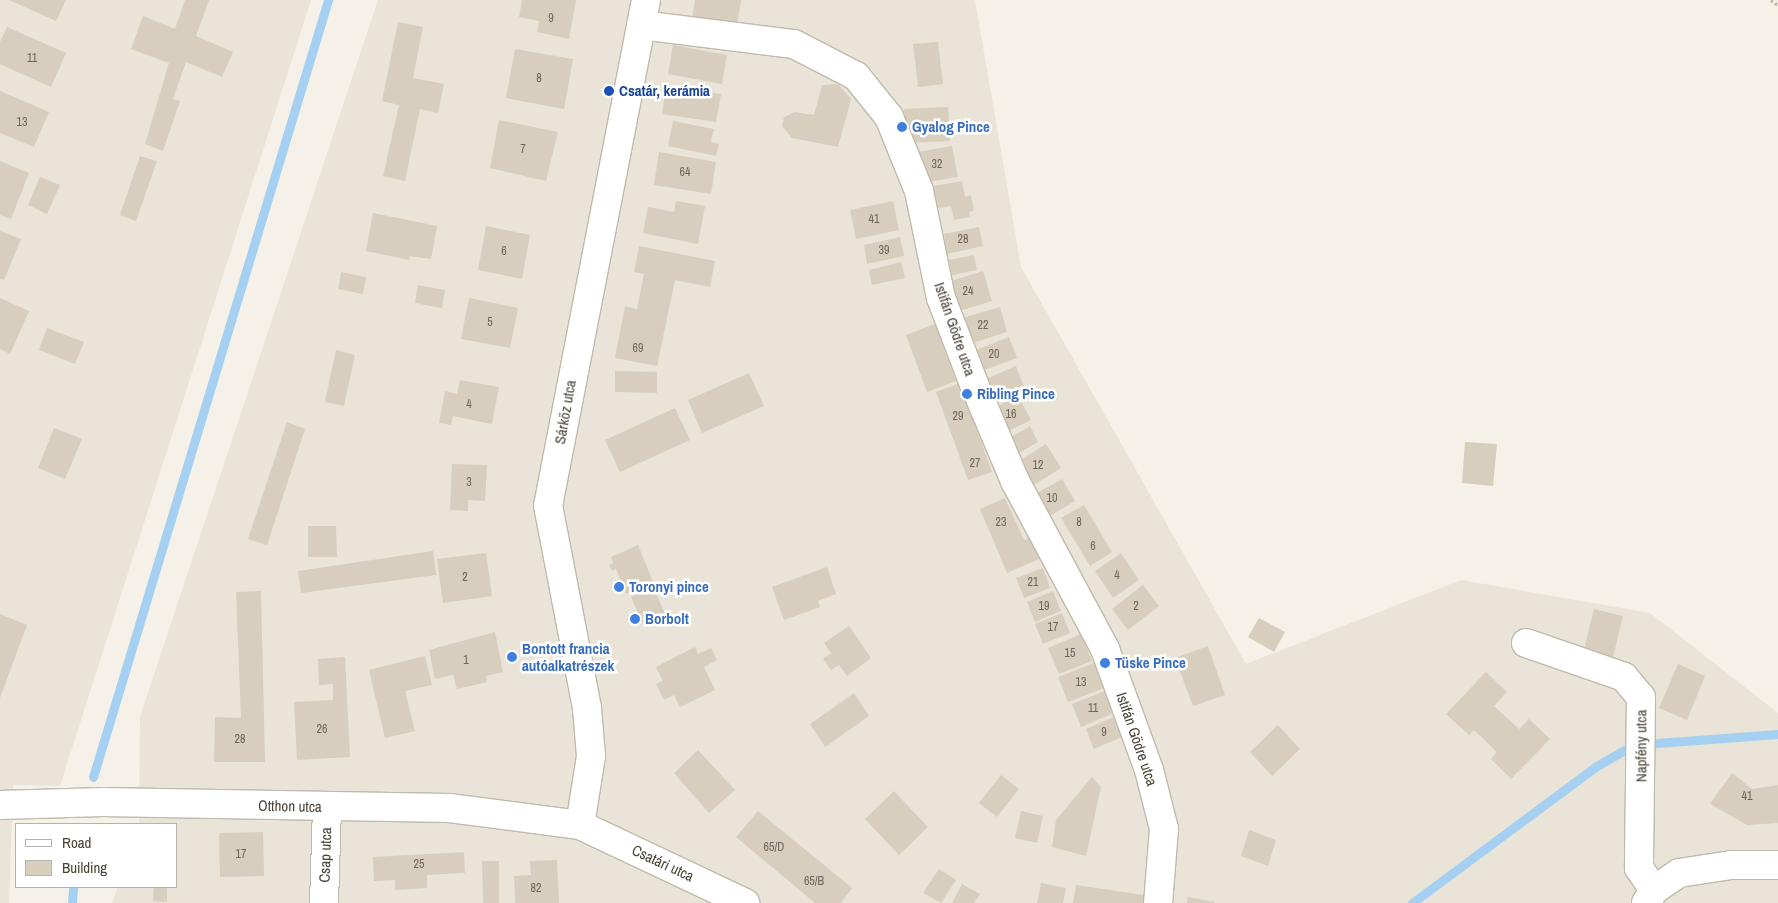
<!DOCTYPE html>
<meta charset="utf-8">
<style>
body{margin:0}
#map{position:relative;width:1778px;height:903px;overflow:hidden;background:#f5f1e9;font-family:"Archivo Narrow",sans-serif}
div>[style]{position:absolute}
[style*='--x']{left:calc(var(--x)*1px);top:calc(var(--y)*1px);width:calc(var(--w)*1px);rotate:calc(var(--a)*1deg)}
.residential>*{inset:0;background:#e9e4d7}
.stream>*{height:9px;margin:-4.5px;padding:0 4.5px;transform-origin:4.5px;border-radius:4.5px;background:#a5d0f2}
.building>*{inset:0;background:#d7cebe}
.path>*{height:3px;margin-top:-1.5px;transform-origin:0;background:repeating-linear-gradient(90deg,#c2b69c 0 2.5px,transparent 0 5px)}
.roads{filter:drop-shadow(1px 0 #c0baab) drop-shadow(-1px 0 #c0baab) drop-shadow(0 1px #c0baab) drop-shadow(0 -1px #c0baab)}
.street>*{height:28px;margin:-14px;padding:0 14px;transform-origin:14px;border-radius:14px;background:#fff}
.dots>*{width:14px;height:14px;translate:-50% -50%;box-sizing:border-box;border:2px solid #fff;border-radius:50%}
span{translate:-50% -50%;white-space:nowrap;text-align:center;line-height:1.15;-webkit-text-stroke:5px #fff;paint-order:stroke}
.number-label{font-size:12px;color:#6c6559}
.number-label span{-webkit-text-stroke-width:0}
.transit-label{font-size:15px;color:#164399;font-weight:700}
.left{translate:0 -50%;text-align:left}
.shop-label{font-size:15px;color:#366cbe;font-weight:700}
.street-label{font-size:15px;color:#494237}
.legend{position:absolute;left:15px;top:823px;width:162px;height:65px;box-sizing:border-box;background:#fff;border:1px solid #b6b3af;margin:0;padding:6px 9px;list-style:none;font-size:15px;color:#494237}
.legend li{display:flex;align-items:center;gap:10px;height:25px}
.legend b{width:25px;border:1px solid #b6b3af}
</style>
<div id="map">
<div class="residential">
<div style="clip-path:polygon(0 0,311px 0,60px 786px,13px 785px,9px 903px,0 903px)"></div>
<div style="clip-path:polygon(378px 0,975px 0,1021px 267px,1246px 664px,1461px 580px,1650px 613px,1778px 713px,1778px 903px,112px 903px,118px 887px,176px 887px,176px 824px,139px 824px,140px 717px)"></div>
</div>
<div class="stream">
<div style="--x:1657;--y:743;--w:121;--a:-4.3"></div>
<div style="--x:93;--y:777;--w:812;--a:-73.17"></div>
<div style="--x:72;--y:903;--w:16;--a:-86"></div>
<div style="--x:1412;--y:903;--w:228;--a:-36.6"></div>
<div style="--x:1595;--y:767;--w:36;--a:-30"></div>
</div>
<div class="building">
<div style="clip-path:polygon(9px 0,66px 0,56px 21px)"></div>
<div style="clip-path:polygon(185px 0,209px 0,196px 36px,233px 52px,222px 77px,186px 62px,173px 99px,180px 101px,163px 151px,145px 144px,169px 63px,131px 49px,143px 16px,175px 29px)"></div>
<div style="clip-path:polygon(522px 0,576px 0,569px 39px,537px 32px,539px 21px,519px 17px)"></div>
<div style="clip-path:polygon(695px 0,741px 0,737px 26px,692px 19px)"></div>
<div style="clip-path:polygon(398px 22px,423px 27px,413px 78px,444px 84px,438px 113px,420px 109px,405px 181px,383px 176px,399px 105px,382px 101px)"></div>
<div style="clip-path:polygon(7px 27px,66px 53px,51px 87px,0 64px,0 42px)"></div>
<div style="clip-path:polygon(938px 42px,943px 84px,918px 87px,913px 44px)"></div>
<div style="clip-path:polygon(673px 45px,727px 55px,722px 84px,668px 74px)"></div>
<div style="clip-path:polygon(515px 49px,573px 59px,564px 109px,506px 98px)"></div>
<div style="clip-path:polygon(838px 84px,851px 99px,838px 147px,792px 138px,782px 126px,784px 117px,795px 112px,814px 115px,822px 85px)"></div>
<div style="clip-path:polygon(666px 86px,721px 94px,716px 122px,662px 114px)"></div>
<div style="clip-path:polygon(0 91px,49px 112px,34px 147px,0 133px)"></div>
<div style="clip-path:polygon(948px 107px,950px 141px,906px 143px,904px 109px)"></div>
<div style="clip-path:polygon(499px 120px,558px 132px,546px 181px,490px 168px)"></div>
<div style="clip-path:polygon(673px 121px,714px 129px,711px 142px,719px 144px,716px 156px,668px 146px)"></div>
<div style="clip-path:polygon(952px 146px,958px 177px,923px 183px,917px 152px)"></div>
<div style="clip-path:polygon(659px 152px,716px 162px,711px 194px,654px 185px)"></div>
<div style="clip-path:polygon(140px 156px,157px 161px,136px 221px,120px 215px)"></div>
<div style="clip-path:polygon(0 161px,29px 173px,11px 219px,0 215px)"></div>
<div style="clip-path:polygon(40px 177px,60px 185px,47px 214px,28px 205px)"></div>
<div style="clip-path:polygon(962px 181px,965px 197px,971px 195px,974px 211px,969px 212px,970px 217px,954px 220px,951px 206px,927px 210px,923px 188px)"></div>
<div style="clip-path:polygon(676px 201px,705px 206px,698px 244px,643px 233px,648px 207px,674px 212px)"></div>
<div style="clip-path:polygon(893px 201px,899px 230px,856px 239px,850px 210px)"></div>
<div style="clip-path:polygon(373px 213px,437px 226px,431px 259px,410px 256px,409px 260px,366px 251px)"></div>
<div style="clip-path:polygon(486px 226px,530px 235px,522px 279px,478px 270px)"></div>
<div style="clip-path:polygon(979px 227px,983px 246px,947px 254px,944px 234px)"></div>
<div style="clip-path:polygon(0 231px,21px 239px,4px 280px,0 279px)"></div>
<div style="clip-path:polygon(900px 237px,904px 256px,867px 264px,864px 245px)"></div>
<div style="clip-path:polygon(639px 246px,715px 261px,710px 287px,675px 280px,657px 366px,615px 358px,625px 306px,637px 309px,644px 274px,634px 272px)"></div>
<div style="clip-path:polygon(974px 255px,977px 270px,952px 275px,949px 260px)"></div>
<div style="clip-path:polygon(901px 262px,905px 278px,872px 285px,869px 270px)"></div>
<div style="clip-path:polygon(983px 271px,992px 301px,953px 313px,944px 283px)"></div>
<div style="clip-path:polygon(341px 272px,366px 277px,363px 294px,338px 289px)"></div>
<div style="clip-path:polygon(418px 285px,445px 290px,442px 308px,415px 303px)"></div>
<div style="clip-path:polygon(0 298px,29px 311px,10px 354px,0 349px)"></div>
<div style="clip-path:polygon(469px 298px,518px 308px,510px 348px,461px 339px)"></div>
<div style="clip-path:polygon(1000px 307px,1007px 332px,966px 345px,959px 319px)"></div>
<div style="clip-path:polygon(935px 324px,956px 381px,927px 392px,906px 335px)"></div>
<div style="clip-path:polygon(47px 328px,84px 342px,75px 364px,39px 350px)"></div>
<div style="clip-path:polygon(1009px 337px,1017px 358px,979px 372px,971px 352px)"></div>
<div style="clip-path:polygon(336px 350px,355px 355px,344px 406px,325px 402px)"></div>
<div style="clip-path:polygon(1016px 366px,1024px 387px,989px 401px,981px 381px)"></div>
<div style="clip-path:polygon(615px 371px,657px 372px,657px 393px,615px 392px)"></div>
<div style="clip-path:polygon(749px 373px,764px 406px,702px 433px,688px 400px)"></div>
<div style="clip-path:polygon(460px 380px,499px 387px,492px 424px,453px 416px,451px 425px,439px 423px,445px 391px,457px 394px)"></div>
<div style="clip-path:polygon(960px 383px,992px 472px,968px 480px,936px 392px)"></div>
<div style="clip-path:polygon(1018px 396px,1031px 420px,1004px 433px,992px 409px)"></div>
<div style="clip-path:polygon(675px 408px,690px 440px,620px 472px,605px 440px)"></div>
<div style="clip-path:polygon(287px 422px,305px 429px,267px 545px,248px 539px)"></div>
<div style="clip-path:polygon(1030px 426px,1038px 442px,1014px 456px,1006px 440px)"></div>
<div style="clip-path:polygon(54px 428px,82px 439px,65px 479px,38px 468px)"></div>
<div style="clip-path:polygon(1465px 442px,1497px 444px,1493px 486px,1462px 483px)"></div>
<div style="clip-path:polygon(1046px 444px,1061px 468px,1029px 488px,1014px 464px)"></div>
<div style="clip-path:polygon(452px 464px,487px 465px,485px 501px,468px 500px,468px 511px,450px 510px)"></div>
<div style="clip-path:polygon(1062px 479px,1075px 501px,1043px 520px,1030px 497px)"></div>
<div style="clip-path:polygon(1005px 498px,1024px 540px,1030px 537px,1039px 559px,1007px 573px,980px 509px)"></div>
<div style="clip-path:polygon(1084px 505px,1112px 552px,1090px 566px,1061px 518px)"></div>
<div style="clip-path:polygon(308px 526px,336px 526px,337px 557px,308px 557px)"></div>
<div style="clip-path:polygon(638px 545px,653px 582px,626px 594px,616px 569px,612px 571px,609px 565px,613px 563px,611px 557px)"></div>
<div style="clip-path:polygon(433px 551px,436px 575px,301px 593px,298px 571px)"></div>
<div style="clip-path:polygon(486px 553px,492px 596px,443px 603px,437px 559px)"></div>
<div style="clip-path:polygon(1121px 553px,1139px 580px,1113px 598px,1095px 571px)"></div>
<div style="clip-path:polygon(827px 567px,836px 594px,818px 601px,820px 607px,784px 620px,772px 587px)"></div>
<div style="clip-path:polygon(1043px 568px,1050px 588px,1024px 598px,1016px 578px)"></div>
<div style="clip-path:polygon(1143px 585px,1159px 606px,1128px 630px,1112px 609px)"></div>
<div style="clip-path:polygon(652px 586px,666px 615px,644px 626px,631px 597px)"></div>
<div style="clip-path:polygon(261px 591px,265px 762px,214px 762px,215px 717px,241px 718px,236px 592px)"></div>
<div style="clip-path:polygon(1053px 591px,1061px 611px,1035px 622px,1027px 602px)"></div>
<div style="clip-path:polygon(1594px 609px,1623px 616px,1612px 661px,1583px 654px)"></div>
<div style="clip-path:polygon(1062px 613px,1070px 633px,1043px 644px,1035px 624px)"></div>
<div style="clip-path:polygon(0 614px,27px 625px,0 698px)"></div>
<div style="clip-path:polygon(1259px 618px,1285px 632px,1274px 652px,1248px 637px)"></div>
<div style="clip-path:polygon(849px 626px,871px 658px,847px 676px,839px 665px,831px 670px,823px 659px,831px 653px,824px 643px)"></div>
<div style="clip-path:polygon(495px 632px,503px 672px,486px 676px,487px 682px,457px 689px,453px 675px,435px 679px,429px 650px)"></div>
<div style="clip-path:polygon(1081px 634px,1092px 661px,1059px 674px,1048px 648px)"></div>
<div style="clip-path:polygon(1208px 646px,1225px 695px,1193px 706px,1175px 658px)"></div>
<div style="clip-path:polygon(695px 647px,698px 654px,711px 648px,717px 660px,704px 667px,715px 690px,680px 707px,674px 695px,664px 700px,656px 684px,663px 681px,656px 667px)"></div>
<div style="clip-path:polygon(425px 656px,432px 685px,405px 691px,415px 731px,385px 738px,369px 670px)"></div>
<div style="clip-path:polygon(345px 657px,350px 757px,297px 760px,294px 702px,333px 700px,333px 684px,319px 685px,318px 659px)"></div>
<div style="clip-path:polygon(1094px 663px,1104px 688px,1068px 702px,1058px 677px)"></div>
<div style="clip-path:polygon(1678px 664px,1705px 676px,1687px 720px,1659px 708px)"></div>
<div style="clip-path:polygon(1486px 672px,1507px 692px,1494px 706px,1519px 729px,1529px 719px,1550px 739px,1511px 779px,1491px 759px,1497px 752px,1474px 730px,1469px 735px,1446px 714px)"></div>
<div style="clip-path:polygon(1105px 691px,1114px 713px,1081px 727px,1072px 704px)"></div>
<div style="clip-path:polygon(854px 693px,869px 716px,825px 747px,810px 724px)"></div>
<div style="clip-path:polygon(1114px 717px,1122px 737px,1094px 749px,1086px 729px)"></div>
<div style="clip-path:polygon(1278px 725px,1300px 749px,1272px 776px,1250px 752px)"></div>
<div style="clip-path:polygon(698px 750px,735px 790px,709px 813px,674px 773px)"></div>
<div style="clip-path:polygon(1732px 773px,1752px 789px,1778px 785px,1778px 823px,1747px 825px,1710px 804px)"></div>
<div style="clip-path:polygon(1001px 775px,1019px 789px,997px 817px,979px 803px)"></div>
<div style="clip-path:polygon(1092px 777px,1101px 787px,1086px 856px,1052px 847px,1056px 820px)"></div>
<div style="clip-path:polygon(894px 791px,928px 827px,899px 855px,865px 819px)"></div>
<div style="clip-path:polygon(758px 811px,852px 888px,841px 903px,815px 903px,736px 837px)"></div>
<div style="clip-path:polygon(1021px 811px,1043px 816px,1037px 843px,1015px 838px)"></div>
<div style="clip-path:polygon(1249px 830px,1276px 840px,1268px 866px,1241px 856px)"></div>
<div style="clip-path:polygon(263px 832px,264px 876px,220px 877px,219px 833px)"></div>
<div style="clip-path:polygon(464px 852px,465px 873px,427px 875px,427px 888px,395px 890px,395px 880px,374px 881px,373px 857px)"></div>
<div style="clip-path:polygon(557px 860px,559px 903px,515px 903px,514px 876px,531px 875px,530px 861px)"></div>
<div style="clip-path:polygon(482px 861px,499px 861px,499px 903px,483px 903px)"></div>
<div style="clip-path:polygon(939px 869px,956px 880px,941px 903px,923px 893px)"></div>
<div style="clip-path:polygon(1041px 883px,1066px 888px,1063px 903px,1037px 903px)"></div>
<div style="clip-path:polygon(962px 884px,980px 894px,974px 903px,952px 903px)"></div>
<div style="clip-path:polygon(1076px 885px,1144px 895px,1143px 903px,1073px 903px)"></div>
<div style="clip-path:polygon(154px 887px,167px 887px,167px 902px,153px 901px)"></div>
<div style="clip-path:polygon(1188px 897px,1215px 902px,1214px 903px,1187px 903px)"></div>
</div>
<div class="path">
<div style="--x:1771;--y:0;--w:9;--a:36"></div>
</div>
<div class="roads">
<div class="street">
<div style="--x:641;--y:25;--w:154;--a:7.1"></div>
<div style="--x:794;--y:44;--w:70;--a:27.3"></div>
<div style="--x:856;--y:76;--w:53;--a:51.2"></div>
<div style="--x:889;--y:117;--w:80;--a:67.9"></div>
<div style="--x:919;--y:191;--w:109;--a:78.4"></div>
<div style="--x:941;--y:298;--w:92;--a:69"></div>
<div style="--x:974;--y:384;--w:105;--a:67.1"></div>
<div style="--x:1015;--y:481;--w:191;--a:61.8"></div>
<div style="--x:1105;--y:649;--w:129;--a:70"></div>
<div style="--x:1149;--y:770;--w:61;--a:75.7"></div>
<div style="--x:1164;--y:829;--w:74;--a:94.6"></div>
<div style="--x:1526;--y:643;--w:104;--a:19.1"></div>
<div style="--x:1624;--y:677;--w:26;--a:50"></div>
<div style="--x:1641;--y:697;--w:171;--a:90.7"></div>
<div style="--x:1639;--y:868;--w:27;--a:56"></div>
<div style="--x:0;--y:805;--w:103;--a:-1.7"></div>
<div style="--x:103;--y:802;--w:346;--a:1"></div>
<div style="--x:449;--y:808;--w:132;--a:7.4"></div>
<div style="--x:580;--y:825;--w:183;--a:25.3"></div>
<div style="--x:580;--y:825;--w:70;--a:-80.9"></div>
<div style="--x:591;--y:756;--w:48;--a:-94.8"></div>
<div style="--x:587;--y:708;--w:206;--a:-100.9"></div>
<div style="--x:548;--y:506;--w:515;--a:-79.04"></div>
<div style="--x:324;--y:903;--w:96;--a:-88.2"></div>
<div style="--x:1646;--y:903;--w:15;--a:-58"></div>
<div style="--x:1654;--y:890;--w:30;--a:-34"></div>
<div style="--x:1679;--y:873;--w:53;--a:-8.7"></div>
<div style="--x:1731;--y:865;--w:47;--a:0"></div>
</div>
</div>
<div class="dots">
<div style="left:609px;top:91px;background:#1a4fb4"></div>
<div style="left:902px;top:127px;background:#3f7fe0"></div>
<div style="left:967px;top:394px;background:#3f7fe0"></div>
<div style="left:619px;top:587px;background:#3f7fe0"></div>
<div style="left:635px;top:619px;background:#3f7fe0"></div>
<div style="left:512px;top:657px;background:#3f7fe0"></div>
<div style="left:1105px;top:663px;background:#3f7fe0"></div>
</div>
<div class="number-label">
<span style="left:551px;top:19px">9</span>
<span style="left:32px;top:59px">11</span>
<span style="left:539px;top:79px">8</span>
<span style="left:22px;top:123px">13</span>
<span style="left:523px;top:150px">7</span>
<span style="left:937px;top:165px">32</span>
<span style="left:685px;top:173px">64</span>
<span style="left:874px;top:220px">41</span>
<span style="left:963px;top:240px">28</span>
<span style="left:884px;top:251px">39</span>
<span style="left:504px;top:252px">6</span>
<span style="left:968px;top:292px">24</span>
<span style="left:490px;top:323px">5</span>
<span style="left:983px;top:326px">22</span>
<span style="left:638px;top:349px">69</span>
<span style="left:994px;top:355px">20</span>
<span style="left:469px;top:405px">4</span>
<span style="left:1011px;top:415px">16</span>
<span style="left:958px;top:417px">29</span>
<span style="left:975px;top:464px">27</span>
<span style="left:1038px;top:466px">12</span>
<span style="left:469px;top:483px">3</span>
<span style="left:1052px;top:499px">10</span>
<span style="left:1001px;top:523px">23</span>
<span style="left:1079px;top:523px">8</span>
<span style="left:1093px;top:547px">6</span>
<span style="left:1117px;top:576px">4</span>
<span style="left:465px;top:578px">2</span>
<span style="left:1033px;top:583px">21</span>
<span style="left:1044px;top:607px">19</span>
<span style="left:1136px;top:607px">2</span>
<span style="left:1053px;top:628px">17</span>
<span style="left:1070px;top:654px">15</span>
<span style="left:466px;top:661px">1</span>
<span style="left:1081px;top:683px">13</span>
<span style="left:1093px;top:709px">11</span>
<span style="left:322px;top:730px">26</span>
<span style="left:1104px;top:733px">9</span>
<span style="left:240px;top:740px">28</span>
<span style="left:1747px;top:797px">41</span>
<span style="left:774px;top:848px">65/D</span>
<span style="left:241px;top:855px">17</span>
<span style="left:419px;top:865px">25</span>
<span style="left:814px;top:882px">65/B</span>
<span style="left:536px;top:889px">82</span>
</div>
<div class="transit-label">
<span class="left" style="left:619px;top:91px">Csatár, kerámia</span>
</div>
<div class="shop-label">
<span class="left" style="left:912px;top:127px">Gyalog Pince</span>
<span class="left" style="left:977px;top:394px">Ribling Pince</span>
<span class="left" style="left:629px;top:587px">Toronyi pince</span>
<span class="left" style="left:645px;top:619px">Borbolt</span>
<span class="left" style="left:522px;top:657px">Bontott francia<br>autóalkatrészek</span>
<span class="left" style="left:1115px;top:663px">Tüske Pince</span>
</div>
<div class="street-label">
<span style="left:955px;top:329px;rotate:71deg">Istifán Gödre utca</span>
<span style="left:565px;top:412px;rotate:-80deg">Sárköz utca</span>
<span style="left:1137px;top:739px;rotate:71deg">Istifán Gödre utca</span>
<span style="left:1641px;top:746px;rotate:-90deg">Napfény utca</span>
<span style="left:290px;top:806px;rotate:1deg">Otthon utca</span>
<span style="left:325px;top:855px;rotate:-88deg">Csap utca</span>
<span style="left:663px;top:863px;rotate:25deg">Csatári utca</span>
</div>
<ul class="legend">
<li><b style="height:6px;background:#fff"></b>Road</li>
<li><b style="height:14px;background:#d7cebe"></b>Building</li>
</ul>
</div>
